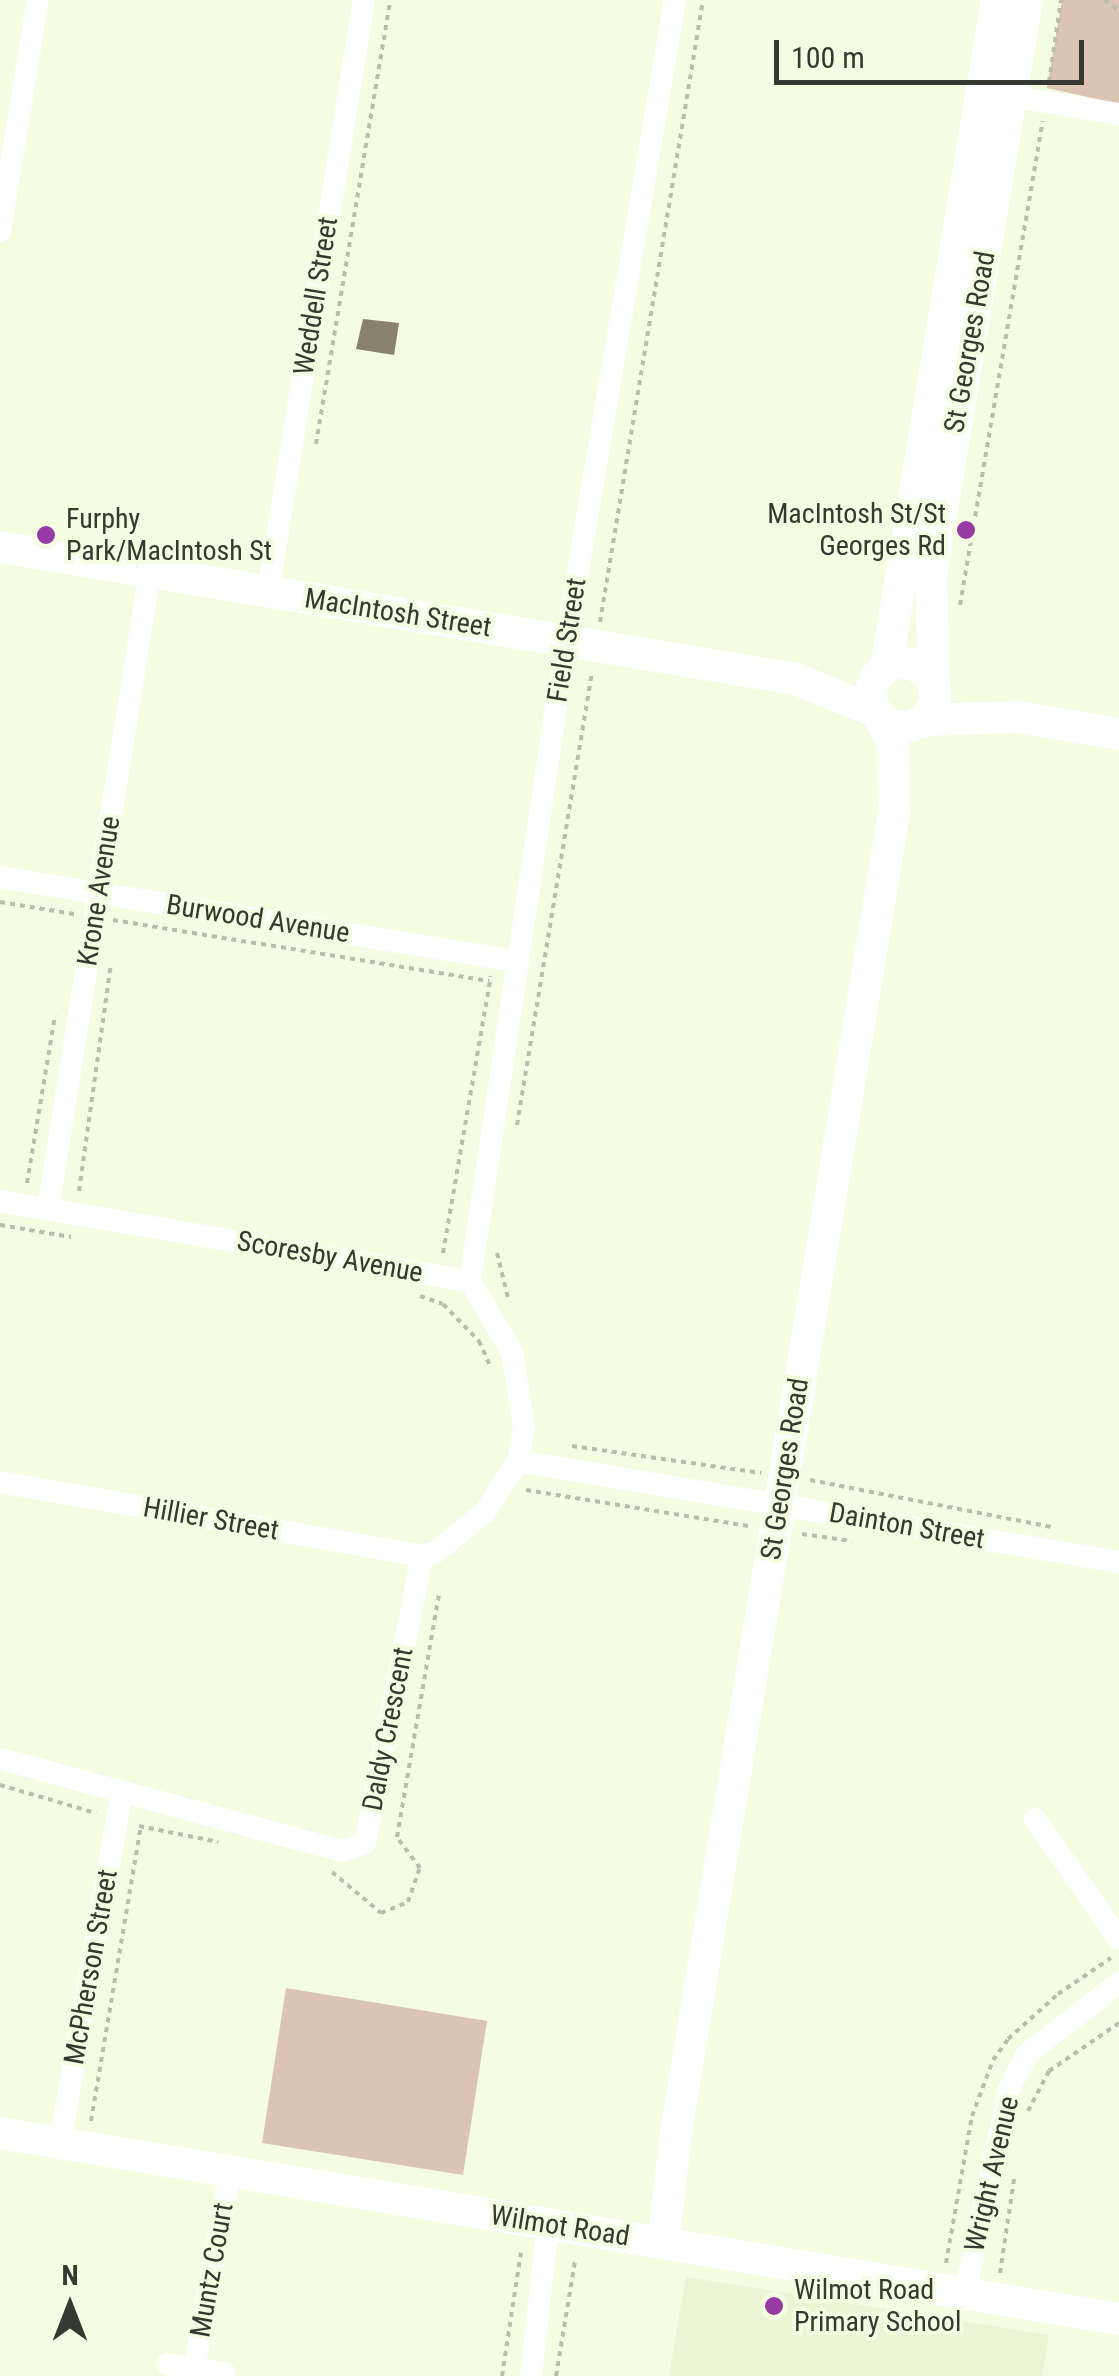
<!DOCTYPE html>
<style>
body{margin:0}
#map{position:relative;width:1119px;height:2376px;overflow:hidden;background:#f4fce2;font-family:"Roboto Condensed",sans-serif}
div>[style]{position:absolute}
[style*='--x']{left:calc(var(--x)*1px);top:calc(var(--y)*1px);width:calc(var(--w)*1px);rotate:calc(var(--a)*1deg)}
.built>*{inset:0;background:#eaf5d3}
.green>*{inset:0;background:#dbc4b3}
.building>*{inset:0;background:#898169}
.path>*{height:4px;margin-top:-2px;transform-origin:0;background:repeating-linear-gradient(90deg,#b7bea9 0 5px,transparent 0 10px)}
.street>*{height:22px;margin:-11px;padding:0 11px;transform-origin:11px;border-radius:11px;background:#fff}
.secondary>*{height:32px;margin:-16px;padding:0 16px;transform-origin:16px;border-radius:16px;background:#fff}
.secondary>.ring{margin:-16px;padding:0;box-sizing:content-box;background:none;border:32px solid #fff;border-radius:50%}
.dots>*{width:28px;height:28px;translate:-50% -50%;box-sizing:border-box;border:5px solid #f4fce2;border-radius:50%}
span{translate:-50% -50%;white-space:nowrap;text-align:center;line-height:1.15;-webkit-text-stroke:8px #f4fce2;paint-order:stroke}
.street-label{font-size:28px;color:#36392f}
.poi-label{font-size:28px;color:#36392f}
.right{translate:-100% -50%;text-align:right}
.left{translate:0 -50%;text-align:left}
.north{position:absolute;left:20px;top:2256px;width:100px;height:100px;-webkit-text-stroke:8px #f4fce2;paint-order:stroke;rotate:0deg;font-size:28px;font-weight:700;line-height:40px;text-align:center;color:#36392f}
.north::after{content:'';display:block;margin:auto;width:35px;height:45px;background:#36392f;clip-path:polygon(50% 0,100% 100%,50% 72%,0 100%)}
.scale{position:absolute;left:774px;top:40px;width:310px;height:45px;box-sizing:border-box;border:5px solid #36392f;border-top:0;padding-left:12px;font-size:30px;line-height:35px;white-space:nowrap;color:#36392f;-webkit-text-stroke:8px #f4fce2;paint-order:stroke}
</style>
<div id="map">
<div class="built">
<div style="clip-path:polygon(686px 2277px,1049px 2335px,1042px 2376px,669px 2376px)"></div>
</div>
<div class="green">
<div style="clip-path:polygon(1062px 0,1119px 0,1119px 104px,1047px 88px)"></div>
<div style="clip-path:polygon(286px 1988px,487px 2021px,463px 2175px,262px 2143px)"></div>
</div>
<div class="building">
<div style="clip-path:polygon(363px 319px,399px 323px,394px 355px,356px 349px)"></div>
</div>
<div class="path">
<div style="--x:1104;--y:0;--w:18;--a:34"></div>
<div style="--x:1049;--y:82;--w:83;--a:-81.7"></div>
<div style="--x:316;--y:444;--w:450;--a:-80.5"></div>
<div style="--x:960;--y:605;--w:491;--a:-80.3"></div>
<div style="--x:600;--y:622;--w:630;--a:-80.6"></div>
<div style="--x:0;--y:902;--w:75;--a:9.2"></div>
<div style="--x:113;--y:920;--w:381;--a:9.2"></div>
<div style="--x:517;--y:1125;--w:460;--a:-80.6"></div>
<div style="--x:27;--y:1183;--w:170;--a:-80.5"></div>
<div style="--x:79;--y:1191;--w:230;--a:-82"></div>
<div style="--x:0;--y:1225;--w:72;--a:9.6"></div>
<div style="--x:443;--y:1253;--w:281;--a:-80.2"></div>
<div style="--x:497;--y:1253;--w:50;--a:76.2"></div>
<div style="--x:420;--y:1296;--w:24;--a:19"></div>
<div style="--x:443;--y:1304;--w:52;--a:45.8"></div>
<div style="--x:479;--y:1341;--w:30;--a:66"></div>
<div style="--x:572;--y:1446;--w:191;--a:8.1"></div>
<div style="--x:810;--y:1480;--w:246;--a:11"></div>
<div style="--x:526;--y:1490;--w:225;--a:9.2"></div>
<div style="--x:802;--y:1534;--w:50;--a:8"></div>
<div style="--x:0;--y:1785;--w:100;--a:16.3"></div>
<div style="--x:139;--y:1826;--w:81;--a:11.4"></div>
<div style="--x:332;--y:1872;--w:64;--a:39.9"></div>
<div style="--x:381;--y:1913;--w:29;--a:-22"></div>
<div style="--x:408;--y:1902;--w:36;--a:-71"></div>
<div style="--x:420;--y:1868;--w:39;--a:-127"></div>
<div style="--x:397;--y:1837;--w:248;--a:-80.2"></div>
<div style="--x:1028;--y:2111;--w:45;--a:-62.3"></div>
<div style="--x:1049;--y:2071;--w:85;--a:-34.4"></div>
<div style="--x:91;--y:2121;--w:299;--a:-80.4"></div>
<div style="--x:946;--y:2263;--w:149;--a:-80"></div>
<div style="--x:972;--y:2116;--w:60;--a:-69.4"></div>
<div style="--x:993;--y:2060;--w:26;--a:-54"></div>
<div style="--x:1008;--y:2039;--w:67;--a:-42"></div>
<div style="--x:1058;--y:1994;--w:64;--a:-34.2"></div>
<div style="--x:1000;--y:2273;--w:95;--a:-81.5"></div>
<div style="--x:502;--y:2376;--w:125;--a:-81.3"></div>
<div style="--x:556;--y:2376;--w:117;--a:-80.6"></div>
</div>
<div class="street">
<div style="--x:1011;--y:96;--w:109;--a:9.5"></div>
<div style="--x:0;--y:231;--w:234;--a:-80.7"></div>
<div style="--x:268;--y:592;--w:600;--a:-80.79"></div>
<div style="--x:0;--y:877;--w:522;--a:9.26"></div>
<div style="--x:0;--y:1201;--w:477;--a:9.7"></div>
<div style="--x:470;--y:1281;--w:82;--a:59.4"></div>
<div style="--x:512;--y:1352;--w:76;--a:80.9"></div>
<div style="--x:524;--y:1427;--w:35;--a:100"></div>
<div style="--x:518;--y:1461;--w:61;--a:122.9"></div>
<div style="--x:485;--y:1512;--w:62;--a:140.9"></div>
<div style="--x:437;--y:1551;--w:16;--a:162"></div>
<div style="--x:422;--y:1556;--w:293;--a:101.2"></div>
<div style="--x:365;--y:1843;--w:24;--a:161"></div>
<div style="--x:342;--y:1851;--w:354;--a:-164.9"></div>
<div style="--x:48;--y:1209;--w:645;--a:-80.9"></div>
<div style="--x:470;--y:1281;--w:647;--a:-81.47"></div>
<div style="--x:566;--y:641;--w:650;--a:-80.35"></div>
<div style="--x:518;--y:1461;--w:609;--a:9.54"></div>
<div style="--x:0;--y:1482;--w:428;--a:9.9"></div>
<div style="--x:1035;--y:1819;--w:146;--a:55"></div>
<div style="--x:60;--y:2143;--w:356;--a:-80"></div>
<div style="--x:965;--y:2293;--w:209;--a:-77.8"></div>
<div style="--x:1009;--y:2089;--w:39;--a:-63"></div>
<div style="--x:1027;--y:2054;--w:116;--a:-37.7"></div>
<div style="--x:168;--y:2364;--w:57;--a:9.1"></div>
<div style="--x:194;--y:2369;--w:201;--a:-79.7"></div>
<div style="--x:531;--y:2376;--w:153;--a:-83.6"></div>
</div>
<div class="secondary">
<div style="--x:0;--y:547;--w:807;--a:9.42"></div>
<div style="--x:796;--y:679;--w:87;--a:22.4"></div>
<div class="ring" style="left:871px;top:663px;width:32px;height:32px"></div>
<div style="--x:886;--y:668;--w:677;--a:-80.57"></div>
<div style="--x:934;--y:686;--w:111;--a:-91.5"></div>
<div style="--x:931;--y:575;--w:583;--a:-80.52"></div>
<div style="--x:924;--y:720;--w:93;--a:-1.8"></div>
<div style="--x:1017;--y:717;--w:103;--a:9.5"></div>
<div style="--x:0;--y:2133;--w:1134;--a:9.44"></div>
<div style="--x:663;--y:2243;--w:118;--a:-83.2"></div>
<div style="--x:677;--y:2126;--w:1332;--a:-80.62"></div>
<div style="--x:894;--y:812;--w:70;--a:-90.8"></div>
<div style="--x:893;--y:742;--w:29;--a:-119"></div>
</div>
<div class="dots">
<div style="left:966px;top:530px;background:#983aa4"></div>
<div style="left:46px;top:535px;background:#983aa4"></div>
<div style="left:774px;top:2306px;background:#983aa4"></div>
</div>
<div class="street-label">
<span style="left:316px;top:296px;rotate:-81deg">Weddell Street</span>
<span style="left:970px;top:342px;rotate:-80deg">St Georges Road</span>
<span style="left:398px;top:613px;rotate:9deg">MacIntosh Street</span>
<span style="left:567px;top:640px;rotate:-81deg">Field Street</span>
<span style="left:99px;top:891px;rotate:-81deg">Krone Avenue</span>
<span style="left:258px;top:919px;rotate:9deg">Burwood Avenue</span>
<span style="left:330px;top:1257px;rotate:10deg">Scoresby Avenue</span>
<span style="left:785px;top:1469px;rotate:-81deg">St Georges Road</span>
<span style="left:211px;top:1519px;rotate:10deg">Hillier Street</span>
<span style="left:907px;top:1526px;rotate:10deg">Dainton Street</span>
<span style="left:388px;top:1729px;rotate:-79deg">Daldy Crescent</span>
<span style="left:91px;top:1967px;rotate:-80deg">McPherson Street</span>
<span style="left:992px;top:2174px;rotate:-77deg">Wright Avenue</span>
<span style="left:560px;top:2226px;rotate:9deg">Wilmot Road</span>
<span style="left:212px;top:2270px;rotate:-80deg">Muntz Court</span>
</div>
<div class="poi-label">
<span class="right" style="left:946px;top:530px">MacIntosh St/St<br>Georges Rd</span>
<span class="left" style="left:66px;top:535px">Furphy<br>Park/MacIntosh St</span>
<span class="left" style="left:794px;top:2306px">Wilmot Road<br>Primary School</span>
</div>
<div class="north">N</div>
<div class="scale">100 m</div>
</div>
